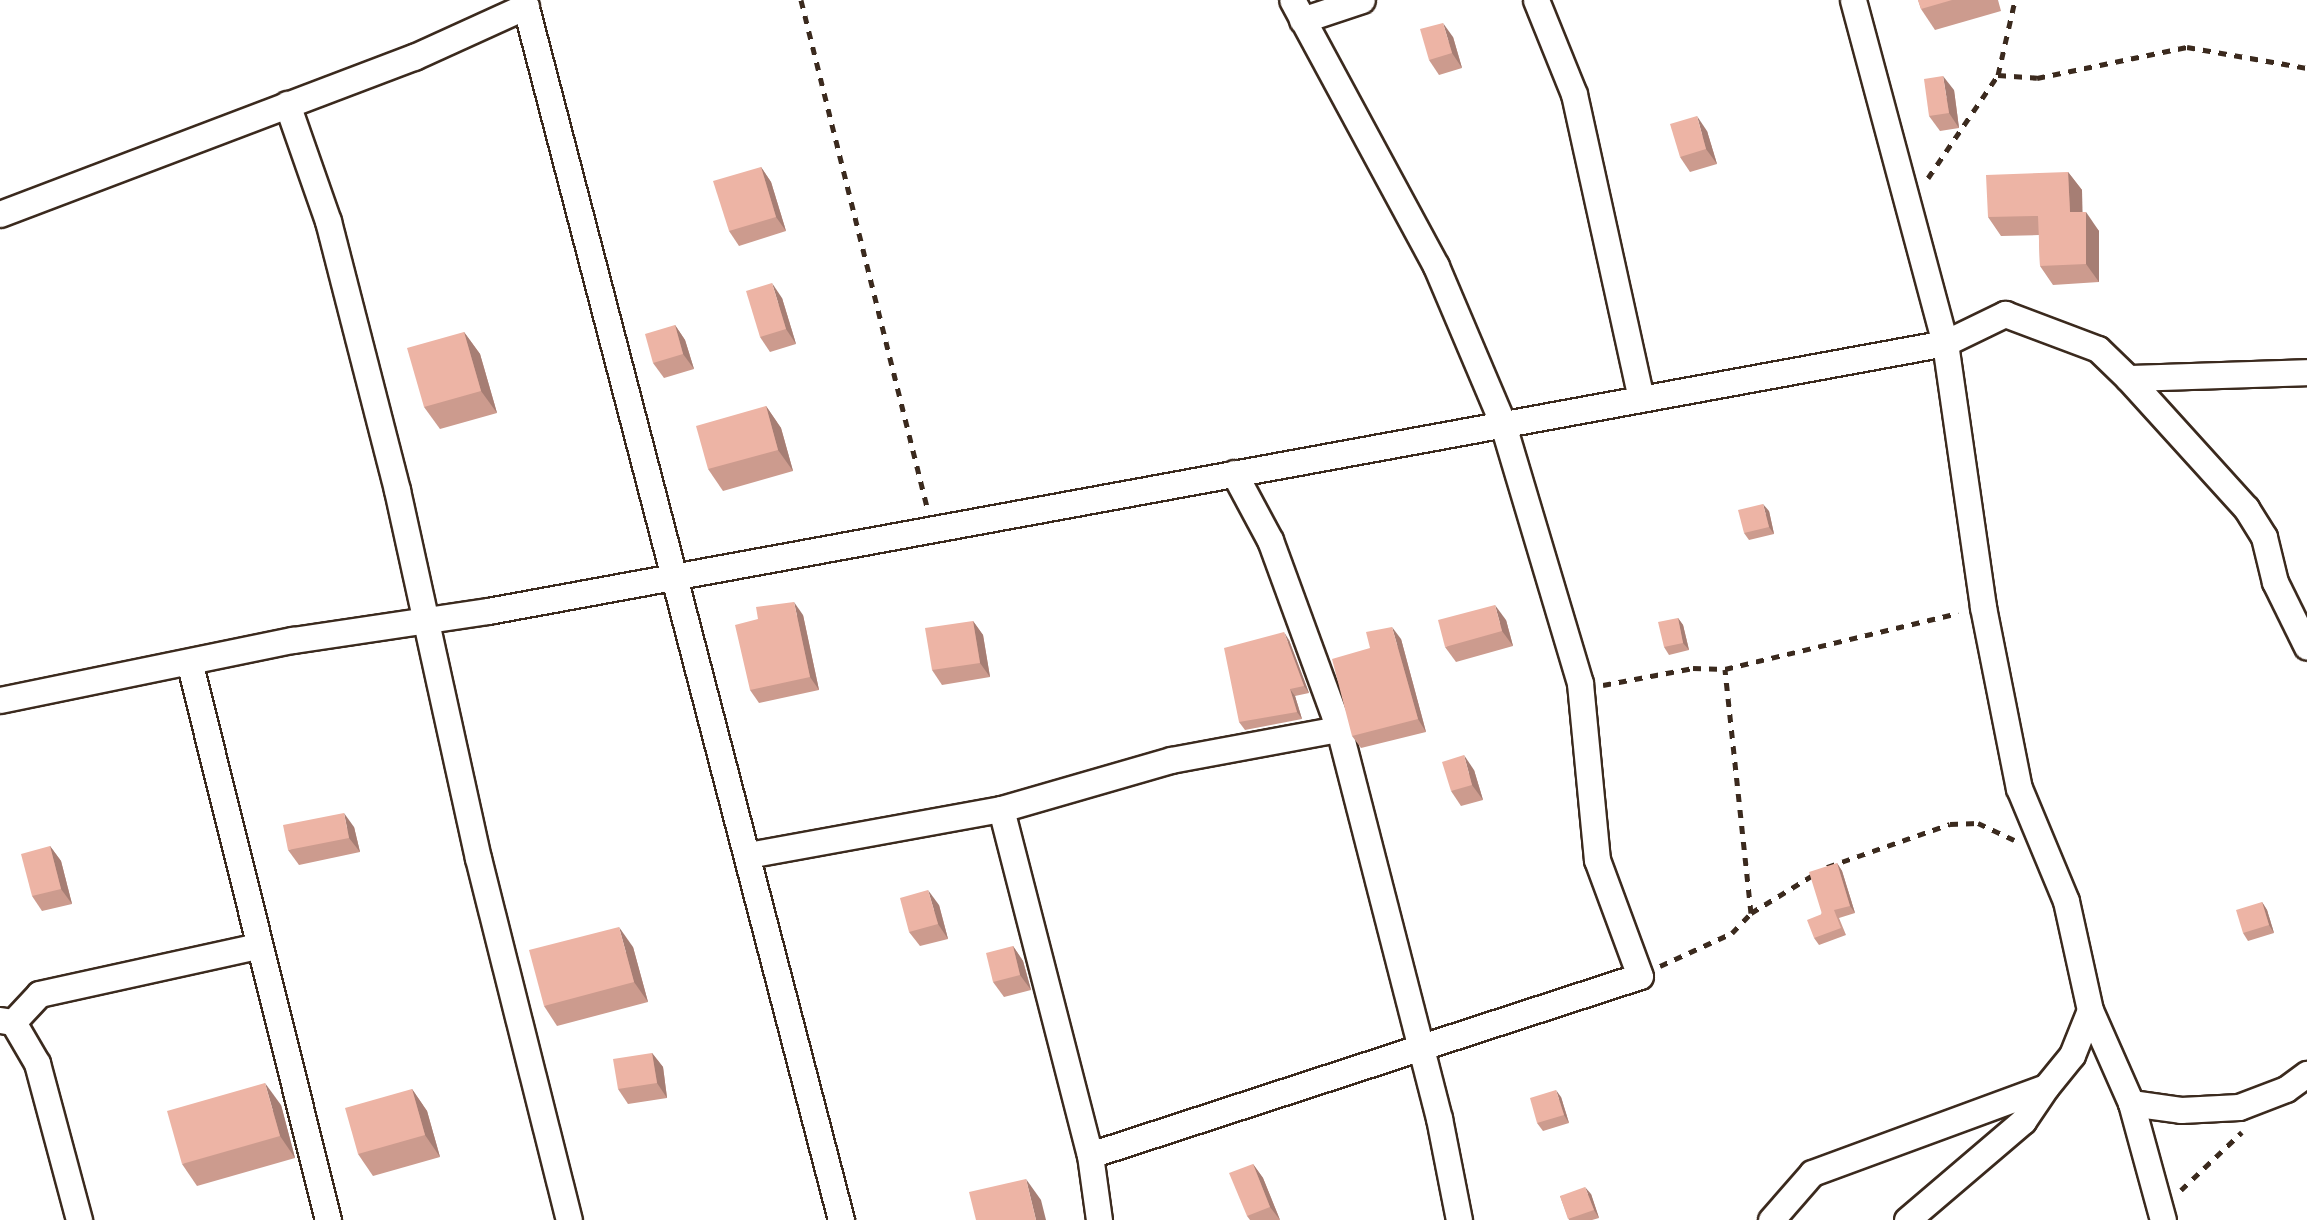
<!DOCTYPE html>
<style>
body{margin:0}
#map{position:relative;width:2307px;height:1220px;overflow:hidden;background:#fff;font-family:Mynerve,sans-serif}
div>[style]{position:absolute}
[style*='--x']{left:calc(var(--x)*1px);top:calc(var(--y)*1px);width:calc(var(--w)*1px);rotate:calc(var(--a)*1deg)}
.path>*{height:5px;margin-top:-2.5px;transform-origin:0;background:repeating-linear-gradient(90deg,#3b2a1e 0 8px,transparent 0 16px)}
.roads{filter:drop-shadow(2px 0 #3b2a1e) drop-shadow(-2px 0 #3b2a1e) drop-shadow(0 2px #3b2a1e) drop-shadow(0 -2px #3b2a1e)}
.minor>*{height:25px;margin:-12.5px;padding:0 12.5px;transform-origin:12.5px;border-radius:12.5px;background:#fff}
.wall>*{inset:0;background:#cc9b8e}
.shaded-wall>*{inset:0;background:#a67e74}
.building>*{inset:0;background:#edb4a5}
span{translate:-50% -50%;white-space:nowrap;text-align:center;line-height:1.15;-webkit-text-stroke:10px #fff;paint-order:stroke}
</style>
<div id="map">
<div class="path">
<div style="--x:801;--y:0;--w:522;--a:76.04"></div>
<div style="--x:1998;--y:75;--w:39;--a:4"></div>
<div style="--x:2037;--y:78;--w:153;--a:-11.7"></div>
<div style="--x:2187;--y:47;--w:122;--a:9.9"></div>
<div style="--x:1928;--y:178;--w:125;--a:-55.8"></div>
<div style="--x:1998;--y:75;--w:77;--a:-77.2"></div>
<div style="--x:1603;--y:685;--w:92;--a:-10.7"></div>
<div style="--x:1693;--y:668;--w:32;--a:2"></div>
<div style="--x:1725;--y:669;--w:240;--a:-13.5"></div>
<div style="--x:1827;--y:867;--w:130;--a:-19.3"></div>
<div style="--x:1950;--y:824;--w:28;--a:-2"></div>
<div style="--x:1978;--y:823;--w:40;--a:25"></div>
<div style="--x:1751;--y:913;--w:73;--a:-31.5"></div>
<div style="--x:1660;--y:966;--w:79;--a:-24.6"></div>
<div style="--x:1732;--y:933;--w:28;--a:-46"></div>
<div style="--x:1751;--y:913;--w:245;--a:-96.1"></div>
<div style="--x:2181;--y:1190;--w:84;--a:-43.6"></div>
</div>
<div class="roads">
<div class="minor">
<div style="--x:524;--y:0;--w:1261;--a:75.43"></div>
<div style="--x:1536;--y:0;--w:101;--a:68"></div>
<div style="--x:1574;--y:94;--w:312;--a:77.6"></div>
<div style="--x:1853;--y:0;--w:355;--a:75"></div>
<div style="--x:1945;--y:343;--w:267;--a:81.8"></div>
<div style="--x:1983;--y:607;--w:185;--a:78.8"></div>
<div style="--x:2019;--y:788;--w:122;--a:67.4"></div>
<div style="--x:2066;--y:901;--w:112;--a:77.6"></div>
<div style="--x:2090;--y:1010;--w:102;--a:66.2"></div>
<div style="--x:2131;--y:1103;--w:121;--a:74.7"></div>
<div style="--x:1302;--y:20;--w:63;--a:-18.4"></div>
<div style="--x:287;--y:104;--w:124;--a:70.7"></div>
<div style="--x:328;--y:221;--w:278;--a:75.6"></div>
<div style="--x:397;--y:490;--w:377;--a:77.6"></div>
<div style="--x:478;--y:858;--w:373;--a:75.9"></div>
<div style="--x:0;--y:214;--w:443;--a:-20.8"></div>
<div style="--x:414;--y:57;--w:123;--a:-24.5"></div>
<div style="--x:2128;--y:378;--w:176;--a:47.8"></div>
<div style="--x:2246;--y:508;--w:34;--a:58"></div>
<div style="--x:2264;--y:537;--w:46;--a:76.3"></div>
<div style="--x:2275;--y:582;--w:72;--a:63.8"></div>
<div style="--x:1234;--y:473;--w:76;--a:61.8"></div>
<div style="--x:1270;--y:540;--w:201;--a:69.9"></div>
<div style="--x:1339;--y:729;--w:402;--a:75.6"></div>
<div style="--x:1439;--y:1118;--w:104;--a:78.9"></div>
<div style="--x:190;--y:665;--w:572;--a:76.04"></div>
<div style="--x:0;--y:700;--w:299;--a:-11.6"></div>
<div style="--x:293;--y:640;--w:197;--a:-8.5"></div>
<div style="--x:488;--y:611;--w:1481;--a:-10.42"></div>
<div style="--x:1945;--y:343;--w:67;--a:-25.8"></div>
<div style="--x:2005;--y:314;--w:99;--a:20.6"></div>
<div style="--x:2098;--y:349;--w:42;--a:44"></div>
<div style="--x:2128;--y:378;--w:179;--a:-1.9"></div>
<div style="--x:1001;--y:809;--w:357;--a:75.6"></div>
<div style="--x:1090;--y:1155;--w:66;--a:82.1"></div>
<div style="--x:748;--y:855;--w:257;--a:-10.3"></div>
<div style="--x:1001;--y:809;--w:177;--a:-16.1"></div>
<div style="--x:1171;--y:760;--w:171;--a:-10.5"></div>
<div style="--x:0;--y:1020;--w:13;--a:9"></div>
<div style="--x:13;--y:1022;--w:38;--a:-47"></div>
<div style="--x:39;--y:994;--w:223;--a:-12.4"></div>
<div style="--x:13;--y:1022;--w:48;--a:59.7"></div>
<div style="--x:37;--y:1063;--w:163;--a:75"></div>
<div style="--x:2131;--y:1103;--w:50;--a:8"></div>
<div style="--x:2181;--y:1110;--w:58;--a:-3"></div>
<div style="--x:2239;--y:1107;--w:50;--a:-21"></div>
<div style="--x:2286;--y:1089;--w:26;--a:-36"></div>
<div style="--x:1090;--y:1155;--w:578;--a:-18.03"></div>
<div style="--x:1640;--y:976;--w:124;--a:-110.3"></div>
<div style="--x:1597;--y:860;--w:178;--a:-95.5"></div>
<div style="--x:1580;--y:683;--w:270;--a:-106.6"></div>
<div style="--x:1503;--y:424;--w:172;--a:-113"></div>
<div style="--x:1436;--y:266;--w:302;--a:-118.4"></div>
<div style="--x:1771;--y:1220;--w:62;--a:-48.9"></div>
<div style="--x:1812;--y:1173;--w:249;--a:-20.2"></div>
<div style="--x:2046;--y:1087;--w:41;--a:-50.9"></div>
<div style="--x:2072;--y:1055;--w:48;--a:-68.2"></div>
<div style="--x:1907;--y:1220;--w:153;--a:-40.5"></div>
<div style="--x:2023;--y:1121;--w:41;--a:-55.9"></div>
</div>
</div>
<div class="wall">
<div style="clip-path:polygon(1918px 0,1998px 0,2001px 11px,1935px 30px,1921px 9px)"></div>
<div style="clip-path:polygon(1453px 37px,1462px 68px,1439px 75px,1429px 60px)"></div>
<div style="clip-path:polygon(1954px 90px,1959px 128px,1940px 131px,1929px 116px)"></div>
<div style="clip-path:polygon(1707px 131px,1717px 164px,1690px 172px,1680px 157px)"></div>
<div style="clip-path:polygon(761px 167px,771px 182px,786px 231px,739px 246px,729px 231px)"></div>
<div style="clip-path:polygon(2068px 172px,2082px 190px,2082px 212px,2099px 231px,2099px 282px,2053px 285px,2040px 266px,2039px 235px,2001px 236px,1988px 217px)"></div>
<div style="clip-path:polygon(782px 298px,796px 344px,770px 352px,760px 337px)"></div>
<div style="clip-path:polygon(675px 325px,685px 340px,694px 369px,664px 378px,653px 363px)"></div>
<div style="clip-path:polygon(464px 332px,480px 354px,497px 413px,440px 429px,424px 407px)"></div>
<div style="clip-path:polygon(766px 406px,781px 428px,793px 471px,723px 491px,708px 469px)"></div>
<div style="clip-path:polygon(1769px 511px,1774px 534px,1749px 540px,1744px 533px)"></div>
<div style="clip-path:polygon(803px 615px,819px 690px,759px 703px,750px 690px,758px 619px)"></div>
<div style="clip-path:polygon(1678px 618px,1683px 625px,1689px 650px,1669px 655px,1664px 647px)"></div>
<div style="clip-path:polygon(1506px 620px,1513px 646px,1456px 662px,1445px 647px)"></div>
<div style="clip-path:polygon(973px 621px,983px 635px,990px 677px,942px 685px,932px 670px)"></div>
<div style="clip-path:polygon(1401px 639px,1426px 732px,1361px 748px,1352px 736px)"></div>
<div style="clip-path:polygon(1289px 640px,1309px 693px,1295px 696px,1302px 719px,1245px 730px,1239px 722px)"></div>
<div style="clip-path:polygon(1474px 770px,1483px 800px,1461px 806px,1451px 791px)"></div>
<div style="clip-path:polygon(354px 827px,360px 852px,299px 865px,288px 850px)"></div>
<div style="clip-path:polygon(50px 846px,61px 861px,72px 904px,42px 911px,32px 896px)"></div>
<div style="clip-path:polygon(1837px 863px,1842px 871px,1855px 913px,1839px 918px,1846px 935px,1819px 945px,1814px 938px)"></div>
<div style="clip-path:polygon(2262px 902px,2267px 910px,2274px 933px,2248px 941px,2243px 933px)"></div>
<div style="clip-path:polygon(939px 905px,948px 939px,920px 946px,909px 932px)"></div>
<div style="clip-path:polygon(1013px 946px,1023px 961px,1031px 990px,1004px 997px,993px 982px)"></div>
<div style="clip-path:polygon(633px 947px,648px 1002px,557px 1026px,544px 1006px)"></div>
<div style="clip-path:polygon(652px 1053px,663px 1067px,667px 1098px,628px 1104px,618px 1089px)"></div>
<div style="clip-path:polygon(412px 1089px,427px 1111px,440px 1157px,373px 1176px,358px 1154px)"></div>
<div style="clip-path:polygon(1561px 1097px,1569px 1123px,1543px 1131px,1537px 1123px)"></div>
<div style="clip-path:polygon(281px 1105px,295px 1158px,197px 1186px,182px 1164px)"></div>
<div style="clip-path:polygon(1253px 1164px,1263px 1178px,1280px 1220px,1250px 1220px,1247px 1216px)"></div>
<div style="clip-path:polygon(1591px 1194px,1599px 1218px,1592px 1220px,1569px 1220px,1560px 1196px)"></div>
</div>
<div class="shaded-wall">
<div style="clip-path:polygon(1443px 23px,1453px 37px,1462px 68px,1452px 53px)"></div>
<div style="clip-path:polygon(1943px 76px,1954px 90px,1959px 128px,1949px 113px)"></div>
<div style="clip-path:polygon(1697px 116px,1707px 131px,1717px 164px,1706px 149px)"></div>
<div style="clip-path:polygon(761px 167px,771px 182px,786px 231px,776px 217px)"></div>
<div style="clip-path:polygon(2068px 172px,2082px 190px,2083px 231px,2070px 212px)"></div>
<div style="clip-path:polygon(2086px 212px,2099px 231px,2099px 282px,2086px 264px)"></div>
<div style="clip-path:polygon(772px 283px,782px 298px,796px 344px,786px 329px)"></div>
<div style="clip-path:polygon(675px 325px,685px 340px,694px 369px,683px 354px)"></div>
<div style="clip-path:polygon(464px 332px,480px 354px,497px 413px,481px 391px)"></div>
<div style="clip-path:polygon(766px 406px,781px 428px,793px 471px,778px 450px)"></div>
<div style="clip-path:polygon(1763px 504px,1769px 511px,1774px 534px,1769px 527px)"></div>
<div style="clip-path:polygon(794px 602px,803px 615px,819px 690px,810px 677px)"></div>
<div style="clip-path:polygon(1495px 605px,1506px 620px,1513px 646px,1502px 631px)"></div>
<div style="clip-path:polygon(1678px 618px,1683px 625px,1689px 650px,1683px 643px)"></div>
<div style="clip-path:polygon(973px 621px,983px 635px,990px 677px,980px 663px)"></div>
<div style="clip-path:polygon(1392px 627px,1401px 639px,1426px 732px,1418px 719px)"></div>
<div style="clip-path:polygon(1284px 632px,1289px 640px,1309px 693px,1304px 686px)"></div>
<div style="clip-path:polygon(1290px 689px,1295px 696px,1302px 719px,1297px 712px)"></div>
<div style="clip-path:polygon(1464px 755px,1474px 770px,1483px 800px,1472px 785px)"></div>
<div style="clip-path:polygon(344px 813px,354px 827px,360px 852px,349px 838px)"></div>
<div style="clip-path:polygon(50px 846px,61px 861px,72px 904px,61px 889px)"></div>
<div style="clip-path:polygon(1837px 863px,1842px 871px,1855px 913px,1850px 906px)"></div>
<div style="clip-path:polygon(928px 890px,939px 905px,948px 939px,938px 924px)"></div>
<div style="clip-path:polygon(2262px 902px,2267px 910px,2274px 933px,2269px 925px)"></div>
<div style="clip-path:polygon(619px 927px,633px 947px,648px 1002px,634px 982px)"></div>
<div style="clip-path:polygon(1013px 946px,1023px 961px,1031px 990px,1020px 975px)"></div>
<div style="clip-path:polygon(652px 1053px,663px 1067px,667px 1098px,657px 1083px)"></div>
<div style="clip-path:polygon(265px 1083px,281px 1105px,295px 1158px,280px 1136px)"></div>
<div style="clip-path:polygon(412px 1089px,427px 1111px,440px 1157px,425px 1135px)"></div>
<div style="clip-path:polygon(1556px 1090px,1561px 1097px,1569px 1123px,1564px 1115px)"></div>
<div style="clip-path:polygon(1253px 1164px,1263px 1178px,1280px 1220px,1270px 1207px)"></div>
<div style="clip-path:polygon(1026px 1179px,1041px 1200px,1046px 1220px,1036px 1220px)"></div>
<div style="clip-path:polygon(1585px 1187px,1591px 1194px,1599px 1218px,1594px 1210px)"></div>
</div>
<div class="building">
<div style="clip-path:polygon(1918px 0,1952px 0,1921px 9px)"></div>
<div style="clip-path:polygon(1443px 23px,1452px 53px,1429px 60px,1420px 29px)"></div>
<div style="clip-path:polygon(1943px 76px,1949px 113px,1929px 116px,1924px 79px)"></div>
<div style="clip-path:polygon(1697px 116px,1706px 149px,1680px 157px,1670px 124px)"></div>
<div style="clip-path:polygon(761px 167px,776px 217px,729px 231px,713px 181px)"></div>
<div style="clip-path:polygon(2068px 172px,2070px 212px,2086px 212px,2086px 264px,2040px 266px,2038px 216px,1988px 217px,1986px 175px)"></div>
<div style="clip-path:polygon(772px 283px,786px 329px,760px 337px,746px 291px)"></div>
<div style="clip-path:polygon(675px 325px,683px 354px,653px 363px,645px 334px)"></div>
<div style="clip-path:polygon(464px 332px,481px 391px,424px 407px,407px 348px)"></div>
<div style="clip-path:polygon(766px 406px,778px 450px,708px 469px,696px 426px)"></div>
<div style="clip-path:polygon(1763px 504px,1769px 527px,1744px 533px,1738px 510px)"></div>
<div style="clip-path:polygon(794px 602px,810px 677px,750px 690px,735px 625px,758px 619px,756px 607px)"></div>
<div style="clip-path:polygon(1495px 605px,1502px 631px,1445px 647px,1438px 620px)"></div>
<div style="clip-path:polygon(1678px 618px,1683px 643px,1664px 647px,1658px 622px)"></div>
<div style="clip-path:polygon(973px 621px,980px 663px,932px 670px,925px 628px)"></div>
<div style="clip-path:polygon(1392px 627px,1418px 719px,1352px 736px,1332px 659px,1370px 648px,1366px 632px)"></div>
<div style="clip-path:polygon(1284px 632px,1304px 686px,1290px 689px,1297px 712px,1239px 722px,1224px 648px)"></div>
<div style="clip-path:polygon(1464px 755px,1472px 785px,1451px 791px,1442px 762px)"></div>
<div style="clip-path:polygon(344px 813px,349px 838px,288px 850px,283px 825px)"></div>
<div style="clip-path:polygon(50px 846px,61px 889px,32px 896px,21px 854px)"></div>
<div style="clip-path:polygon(1837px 863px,1850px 906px,1834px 910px,1841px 928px,1814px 938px,1807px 920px,1822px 914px,1809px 872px)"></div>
<div style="clip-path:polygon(928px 890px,938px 924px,909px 932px,900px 898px)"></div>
<div style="clip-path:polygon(2262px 902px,2269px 925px,2243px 933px,2236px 910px)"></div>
<div style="clip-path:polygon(619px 927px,634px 982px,544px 1006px,529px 950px)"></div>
<div style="clip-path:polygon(1013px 946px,1020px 975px,993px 982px,986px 953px)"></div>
<div style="clip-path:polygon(652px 1053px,657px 1083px,618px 1089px,613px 1059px)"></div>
<div style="clip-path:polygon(265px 1083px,280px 1136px,182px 1164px,167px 1111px)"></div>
<div style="clip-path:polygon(412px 1089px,425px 1135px,358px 1154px,345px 1108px)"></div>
<div style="clip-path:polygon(1556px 1090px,1564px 1115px,1537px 1123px,1530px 1098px)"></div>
<div style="clip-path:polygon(1253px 1164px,1270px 1207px,1247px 1216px,1229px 1173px)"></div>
<div style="clip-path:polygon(1026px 1179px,1036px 1220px,976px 1220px,969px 1192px)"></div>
<div style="clip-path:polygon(1585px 1187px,1594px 1210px,1568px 1219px,1560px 1196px)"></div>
</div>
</div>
